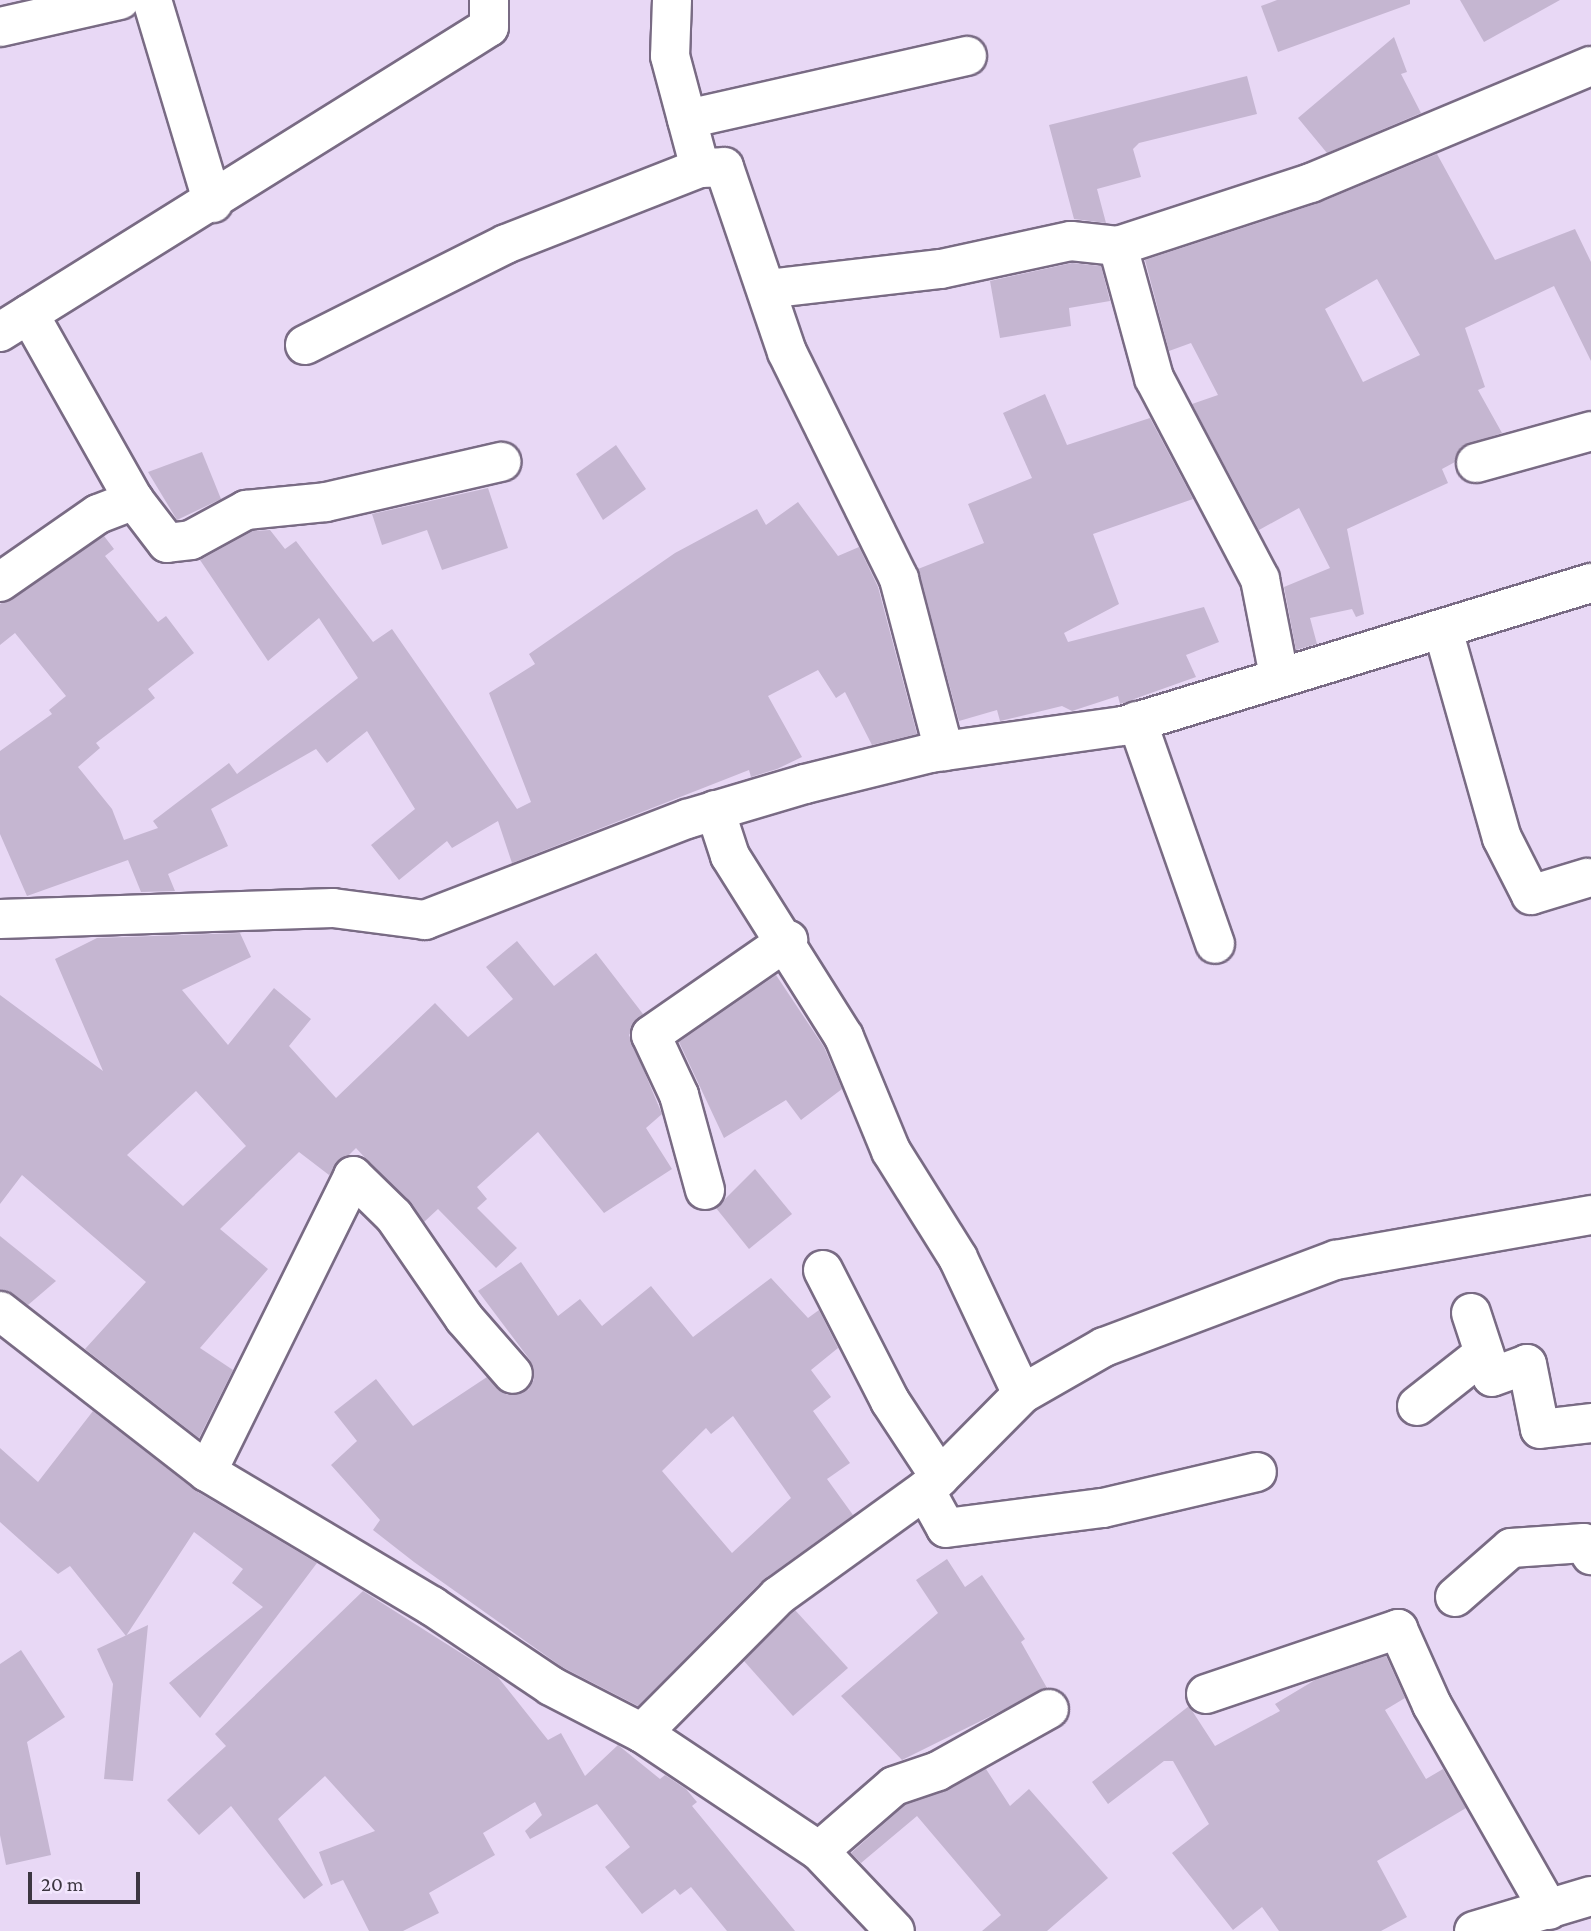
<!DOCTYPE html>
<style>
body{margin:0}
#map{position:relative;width:1591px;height:1931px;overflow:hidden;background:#e8d8f5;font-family:"Crimson Pro",serif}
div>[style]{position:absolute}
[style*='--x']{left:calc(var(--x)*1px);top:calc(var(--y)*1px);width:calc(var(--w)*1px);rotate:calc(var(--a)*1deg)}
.building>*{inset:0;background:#c5b6d1}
.roads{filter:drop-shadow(2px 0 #796b84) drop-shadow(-2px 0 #796b84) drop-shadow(0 2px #796b84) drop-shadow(0 -2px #796b84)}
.minor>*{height:38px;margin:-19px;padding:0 19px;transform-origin:19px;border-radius:19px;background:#fff}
span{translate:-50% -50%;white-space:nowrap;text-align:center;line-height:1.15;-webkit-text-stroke:5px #f3e7fe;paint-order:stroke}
.scale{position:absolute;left:28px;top:1872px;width:112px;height:32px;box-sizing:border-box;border:4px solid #3c3641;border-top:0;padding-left:9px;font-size:21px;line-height:24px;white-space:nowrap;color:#3c3641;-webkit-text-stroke:5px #f3e7fe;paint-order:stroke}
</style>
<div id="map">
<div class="building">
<div style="clip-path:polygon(1277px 0,1410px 0,1410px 4px,1278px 52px,1261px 6px)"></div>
<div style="clip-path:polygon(1460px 0,1560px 0,1484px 42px)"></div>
<div style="clip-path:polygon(1394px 37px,1407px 72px,1401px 74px,1421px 113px,1327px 153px,1298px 118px)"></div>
<div style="clip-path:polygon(1247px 76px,1257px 114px,1139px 143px,1133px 149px,1141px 177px,1097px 189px,1106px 223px,1074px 219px,1049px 125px)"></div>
<div style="clip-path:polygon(evenodd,1437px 154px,1495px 260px,1575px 229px,1591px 262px,1591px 361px,1554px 286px,1465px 328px,1485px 387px,1478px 390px,1502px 433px,1461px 447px,1455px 462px,1442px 469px,1448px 483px,1347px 529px,1364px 614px,1356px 617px,1352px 609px,1310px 618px,1317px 644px,1296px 650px,1284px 587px,1330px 568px,1299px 508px,1259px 530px,1192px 404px,1218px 395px,1191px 343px,1169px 351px,1145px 260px,1319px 203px,1437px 154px,1377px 279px,1420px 355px,1363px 382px,1325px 309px,1377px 279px)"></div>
<div style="clip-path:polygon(1072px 263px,1101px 266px,1110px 301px,1069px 308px,1071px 326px,1000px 338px,990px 281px)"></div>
<div style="clip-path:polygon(1045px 394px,1067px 445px,1150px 418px,1193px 499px,1093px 534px,1119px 604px,1064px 633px,1068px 642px,1204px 607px,1219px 642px,1186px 655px,1196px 677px,1120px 704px,1118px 696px,1072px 711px,1062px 706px,1000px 721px,997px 710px,959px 721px,918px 569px,984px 543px,968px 504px,1032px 478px,1003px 413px)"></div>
<div style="clip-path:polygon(616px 445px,646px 489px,603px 520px,576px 474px)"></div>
<div style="clip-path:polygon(202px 452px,221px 499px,177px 520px,148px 472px)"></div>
<div style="clip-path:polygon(488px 488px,508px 548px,442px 570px,427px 530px,382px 545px,372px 514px)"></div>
<div style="clip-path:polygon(798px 502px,838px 556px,859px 547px,878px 587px,917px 734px,872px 745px,845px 692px,836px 698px,818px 670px,768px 696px,802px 757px,777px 769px,751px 777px,749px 770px,512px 863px,498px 821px,452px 848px,447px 841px,399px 880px,371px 845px,415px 809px,367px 731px,327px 763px,316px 749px,211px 809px,228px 846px,168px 874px,175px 891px,141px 892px,128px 860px,27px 896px,0 834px,0 751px,52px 714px,49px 710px,66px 696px,15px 633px,0 645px,0 604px,104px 536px,114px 549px,105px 556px,158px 622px,166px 616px,194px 653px,148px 689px,155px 698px,96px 743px,100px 748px,78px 767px,112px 809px,124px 840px,158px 828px,153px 821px,229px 763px,237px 774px,358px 678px,319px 618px,268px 661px,200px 560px,253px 531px,270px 530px,285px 549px,296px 541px,373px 642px,392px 629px,517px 809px,531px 802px,489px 693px,535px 664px,529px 654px,675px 553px,757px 509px,766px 525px)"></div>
<div style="clip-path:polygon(evenodd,240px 933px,251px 957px,182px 990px,228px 1045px,274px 988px,311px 1019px,289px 1046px,336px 1098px,435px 1003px,468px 1037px,513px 999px,486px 967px,517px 941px,554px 986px,596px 953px,643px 1014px,629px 1035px,662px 1114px,646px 1128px,672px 1169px,604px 1213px,538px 1132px,477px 1187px,487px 1199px,477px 1208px,517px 1248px,496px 1268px,438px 1209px,424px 1222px,356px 1148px,329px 1175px,299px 1152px,220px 1229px,268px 1269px,200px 1348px,233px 1370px,199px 1438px,85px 1349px,146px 1282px,22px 1175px,0 1204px,0 995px,103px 1071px,55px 959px,97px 938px,240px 933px,196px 1091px,246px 1146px,183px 1206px,127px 1155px,196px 1091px)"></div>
<div style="clip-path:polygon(776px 975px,824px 1047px,842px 1089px,801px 1120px,786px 1100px,724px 1138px,679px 1042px)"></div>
<div style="clip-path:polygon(755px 1169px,792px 1214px,749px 1249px,716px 1208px)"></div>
<div style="clip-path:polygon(0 1236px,56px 1281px,28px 1305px,0 1290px)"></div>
<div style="clip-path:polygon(evenodd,521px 1262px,558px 1316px,580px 1299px,602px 1326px,651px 1286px,693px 1337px,771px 1278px,808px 1318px,819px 1310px,838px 1348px,811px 1370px,831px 1397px,813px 1411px,850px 1463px,827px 1479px,853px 1515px,763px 1580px,638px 1706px,562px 1667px,414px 1562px,373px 1530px,380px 1520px,331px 1465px,357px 1441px,334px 1412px,376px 1379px,413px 1426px,487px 1377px,507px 1395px,528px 1390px,534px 1380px,530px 1360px,478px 1291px,521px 1262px,733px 1416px,791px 1498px,732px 1553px,662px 1471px,706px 1428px,711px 1434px,733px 1416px)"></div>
<div style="clip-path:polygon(93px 1411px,196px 1491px,317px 1563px,200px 1718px,169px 1683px,263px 1607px,232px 1583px,243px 1569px,194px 1532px,126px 1636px,70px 1566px,58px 1574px,0 1522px,0 1448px,38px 1482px)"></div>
<div style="clip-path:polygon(947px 1559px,965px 1587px,982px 1575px,1025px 1639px,1021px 1642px,1047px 1688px,902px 1760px,841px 1696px,938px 1613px,916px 1580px)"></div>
<div style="clip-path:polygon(363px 1591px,497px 1676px,548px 1740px,561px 1733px,585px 1776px,618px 1745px,660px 1779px,665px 1775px,686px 1789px,697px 1802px,692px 1806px,795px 1931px,727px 1931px,691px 1887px,680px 1895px,675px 1889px,642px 1914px,605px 1867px,630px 1847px,597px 1804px,530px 1839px,525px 1831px,542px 1815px,535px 1802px,483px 1833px,495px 1855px,429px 1893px,439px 1913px,403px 1931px,369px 1931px,343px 1880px,331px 1885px,319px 1852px,375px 1831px,325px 1776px,278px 1819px,323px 1885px,304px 1899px,231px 1806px,199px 1835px,167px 1800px,226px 1746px,215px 1734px)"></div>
<div style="clip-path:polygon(795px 1610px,848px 1668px,793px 1716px,744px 1661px)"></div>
<div style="clip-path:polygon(148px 1625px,133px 1781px,104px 1779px,113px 1684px,97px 1649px)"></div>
<div style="clip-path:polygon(21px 1650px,65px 1717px,27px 1742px,51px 1855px,6px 1865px,0 1835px,0 1664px)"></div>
<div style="clip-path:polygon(1386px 1656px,1405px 1698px,1385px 1710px,1426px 1779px,1443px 1769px,1466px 1808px,1377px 1861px,1407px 1917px,1381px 1931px,1279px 1931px,1262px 1907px,1233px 1930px,1172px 1853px,1209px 1824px,1173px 1761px,1164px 1761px,1108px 1804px,1092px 1782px,1189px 1706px,1215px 1746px,1280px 1711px,1275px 1704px,1315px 1680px)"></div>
<div style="clip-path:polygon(986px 1769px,1010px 1806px,1029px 1789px,1108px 1878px,1047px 1931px,982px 1931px,1001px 1915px,917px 1816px,861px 1863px,851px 1853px,905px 1805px)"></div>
</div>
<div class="roads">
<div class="minor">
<div style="--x:152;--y:0;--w:212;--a:73.3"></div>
<div style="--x:672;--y:0;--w:56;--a:92"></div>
<div style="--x:670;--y:56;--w:116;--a:75"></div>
<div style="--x:700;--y:168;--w:24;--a:-2"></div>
<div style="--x:724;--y:167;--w:195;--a:71.2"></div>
<div style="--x:787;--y:352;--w:253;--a:63.7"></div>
<div style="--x:899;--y:579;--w:178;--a:75.3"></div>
<div style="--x:0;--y:27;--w:123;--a:-12.7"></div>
<div style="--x:687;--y:119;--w:287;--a:-12.7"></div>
<div style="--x:767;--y:289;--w:175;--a:-6.6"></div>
<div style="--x:941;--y:269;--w:133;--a:-12.2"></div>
<div style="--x:1071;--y:241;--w:47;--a:6.1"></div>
<div style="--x:29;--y:314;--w:214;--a:60.6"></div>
<div style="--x:0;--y:332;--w:576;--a:-31.95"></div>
<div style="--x:489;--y:27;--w:27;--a:-90"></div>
<div style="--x:305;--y:345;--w:225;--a:-26.7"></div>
<div style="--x:506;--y:244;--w:208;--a:-21.4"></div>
<div style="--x:1476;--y:463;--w:119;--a:-15.5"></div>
<div style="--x:0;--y:582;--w:119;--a:-34.8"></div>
<div style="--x:98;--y:514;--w:39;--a:-21"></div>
<div style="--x:134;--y:500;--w:54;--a:52.5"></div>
<div style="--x:167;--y:543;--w:24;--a:-7"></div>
<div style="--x:191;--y:540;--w:63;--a:-28.6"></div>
<div style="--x:246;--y:510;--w:80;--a:-5.7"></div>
<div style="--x:326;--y:502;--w:180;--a:-12.9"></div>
<div style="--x:1443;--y:630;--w:216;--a:74.2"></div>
<div style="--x:1502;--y:838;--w:64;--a:63"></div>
<div style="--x:1531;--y:895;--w:59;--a:-16.9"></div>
<div style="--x:1279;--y:676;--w:99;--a:-101.1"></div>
<div style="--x:1260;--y:579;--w:227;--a:-117.8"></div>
<div style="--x:1154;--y:378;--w:137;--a:-105.3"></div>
<div style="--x:1118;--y:246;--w:203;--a:-18.1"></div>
<div style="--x:1311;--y:183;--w:303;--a:-22.7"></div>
<div style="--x:1137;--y:721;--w:236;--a:70.7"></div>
<div style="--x:715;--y:810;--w:48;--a:71.9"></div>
<div style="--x:730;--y:856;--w:214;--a:57.8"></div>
<div style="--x:844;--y:1037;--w:123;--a:67.6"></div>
<div style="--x:891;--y:1151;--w:126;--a:57.9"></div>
<div style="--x:958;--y:1258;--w:150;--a:64.8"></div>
<div style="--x:0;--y:919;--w:333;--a:-1.9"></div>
<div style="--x:333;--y:908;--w:93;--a:7.4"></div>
<div style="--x:425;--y:920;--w:281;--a:-21.1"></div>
<div style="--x:687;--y:819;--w:123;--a:-16.5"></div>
<div style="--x:805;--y:784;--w:129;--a:-13.9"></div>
<div style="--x:930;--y:753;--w:195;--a:-8"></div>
<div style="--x:1123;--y:726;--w:489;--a:-17"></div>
<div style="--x:705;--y:1190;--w:98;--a:-105.3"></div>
<div style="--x:679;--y:1095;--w:66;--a:-115"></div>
<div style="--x:651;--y:1035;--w:167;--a:-34.7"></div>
<div style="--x:823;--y:1270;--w:147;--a:62.9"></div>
<div style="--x:890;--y:1401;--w:91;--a:56.7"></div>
<div style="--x:0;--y:1311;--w:262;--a:37.9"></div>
<div style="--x:207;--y:1472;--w:262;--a:30.8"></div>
<div style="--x:432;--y:1606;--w:143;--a:33.9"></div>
<div style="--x:551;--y:1686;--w:102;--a:27.3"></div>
<div style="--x:642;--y:1733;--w:213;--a:33.7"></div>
<div style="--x:819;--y:1851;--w:110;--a:46.5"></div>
<div style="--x:1471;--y:1313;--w:67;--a:71.8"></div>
<div style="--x:1492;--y:1377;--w:37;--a:-20"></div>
<div style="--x:1527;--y:1364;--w:66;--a:78.7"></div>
<div style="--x:1540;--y:1429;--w:51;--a:-6.7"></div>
<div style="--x:1417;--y:1406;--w:85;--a:-38.3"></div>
<div style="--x:207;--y:1472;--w:330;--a:-63.7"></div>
<div style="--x:353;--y:1176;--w:57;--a:44.3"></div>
<div style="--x:394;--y:1216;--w:124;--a:55.5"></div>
<div style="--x:464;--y:1318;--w:74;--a:48.8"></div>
<div style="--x:925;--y:1490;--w:43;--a:61.1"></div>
<div style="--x:946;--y:1528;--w:158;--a:-7.3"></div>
<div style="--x:1103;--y:1508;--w:158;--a:-13.2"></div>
<div style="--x:1455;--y:1597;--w:74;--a:-41.2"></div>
<div style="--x:1511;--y:1548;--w:73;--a:-3.9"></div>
<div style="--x:1584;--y:1543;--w:14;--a:60"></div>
<div style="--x:1206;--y:1694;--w:203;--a:-18.7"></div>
<div style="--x:1398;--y:1629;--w:83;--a:65.9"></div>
<div style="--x:1432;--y:1705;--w:236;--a:60.3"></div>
<div style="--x:642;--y:1733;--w:193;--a:-45.2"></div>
<div style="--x:778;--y:1596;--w:190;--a:-35.8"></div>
<div style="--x:932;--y:1485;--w:128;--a:-45.3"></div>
<div style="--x:1022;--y:1394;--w:95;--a:-29.8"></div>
<div style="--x:1104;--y:1347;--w:248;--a:-20.6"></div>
<div style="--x:1336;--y:1260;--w:259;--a:-10"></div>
<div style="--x:819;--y:1851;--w:99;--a:-40.9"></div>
<div style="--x:894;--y:1786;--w:46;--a:-18.8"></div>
<div style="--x:938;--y:1771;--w:127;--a:-29.2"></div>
<div style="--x:1474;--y:1931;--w:122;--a:-16.7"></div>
</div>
</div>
<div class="scale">20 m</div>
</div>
